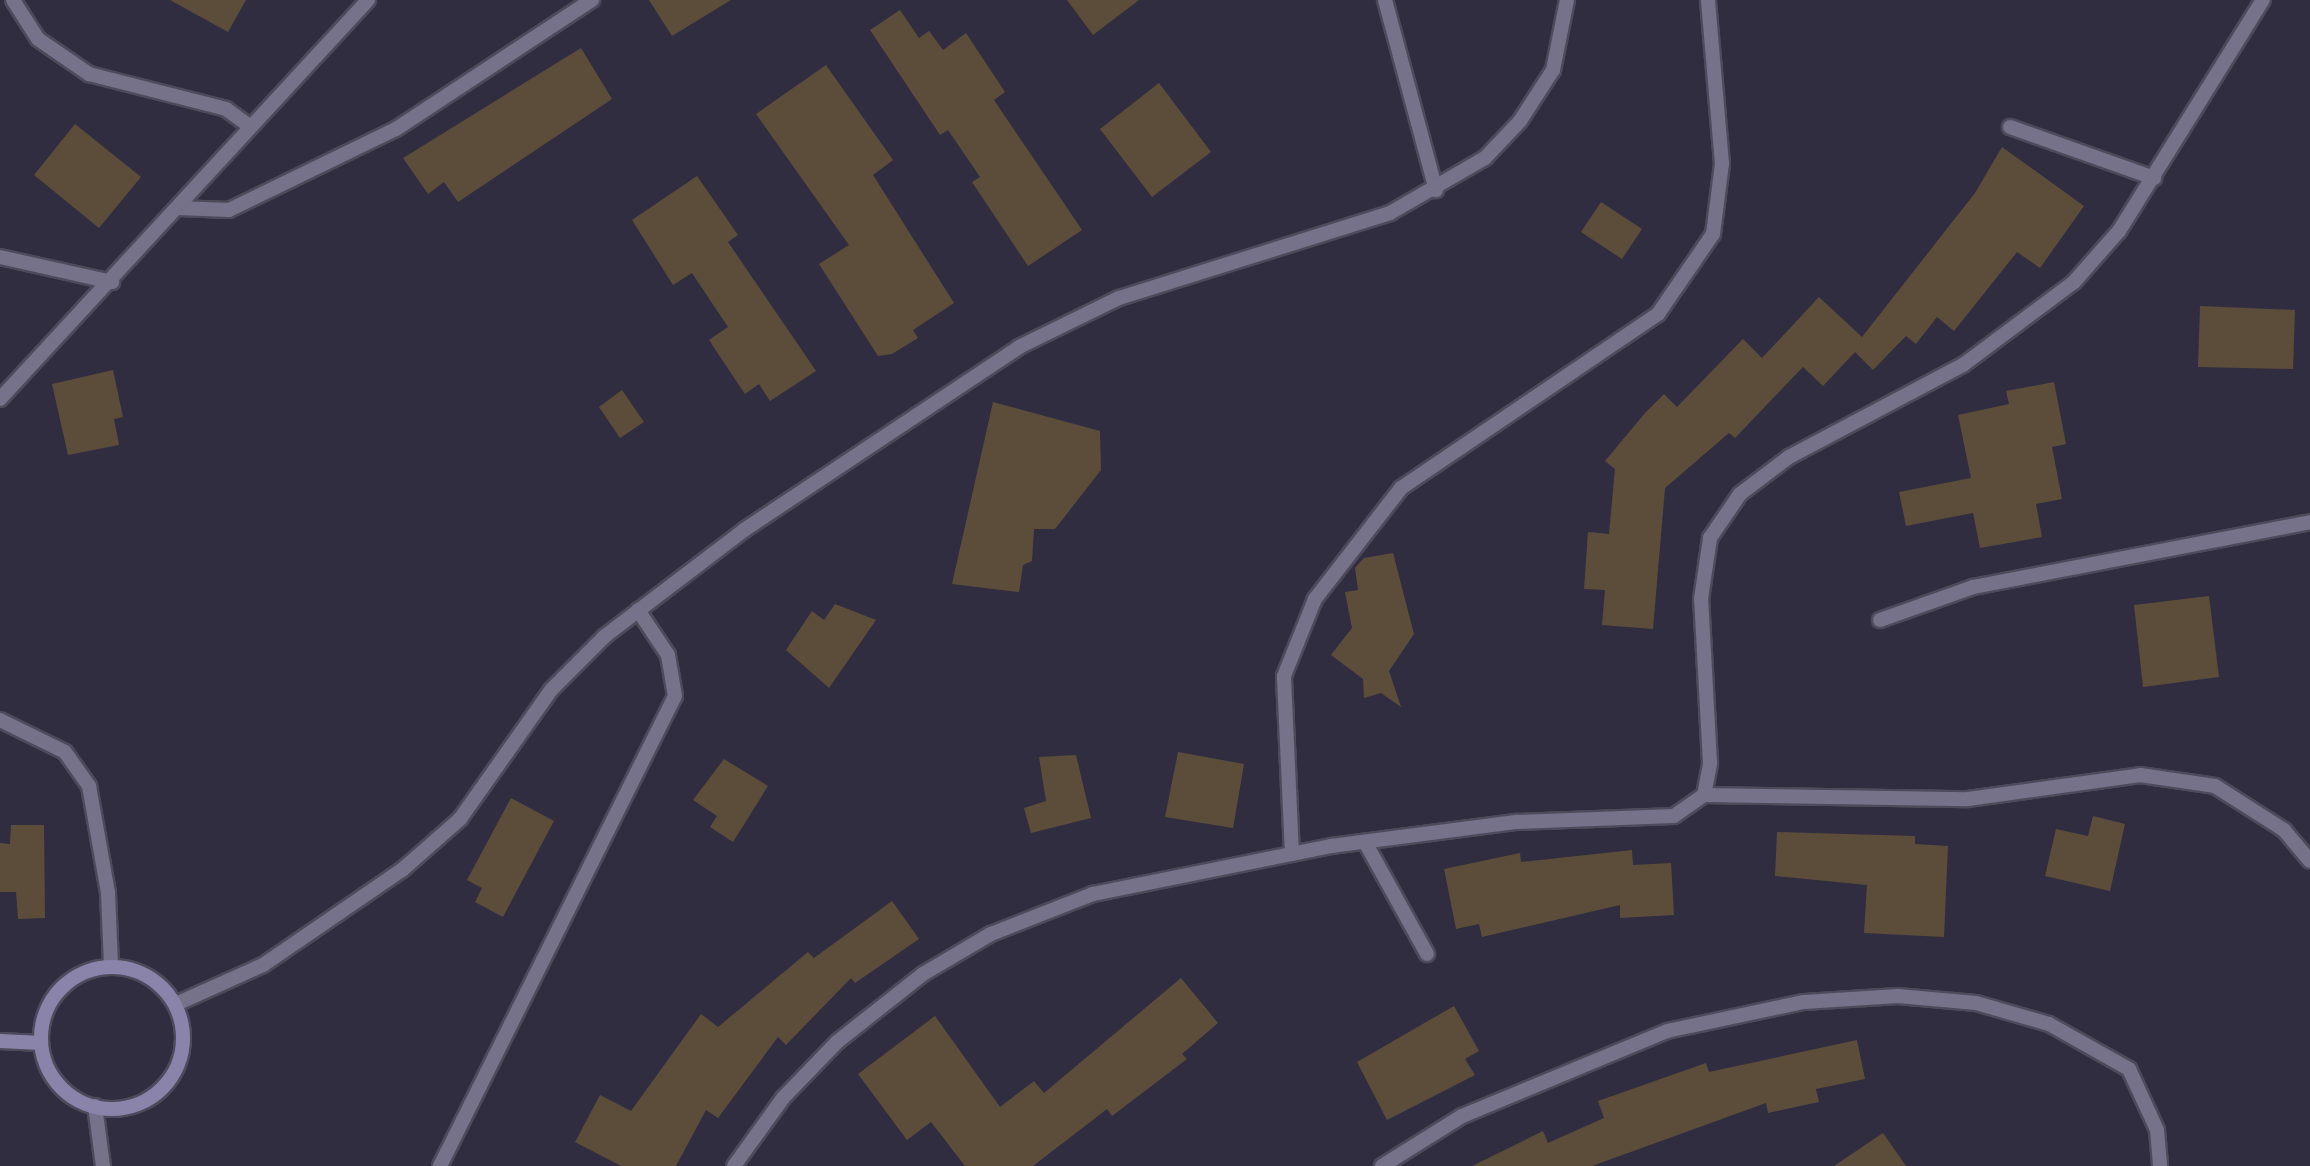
<!DOCTYPE html>
<style>
body{margin:0}
#map{position:relative;width:2310px;height:1166px;overflow:hidden;background:#302d41;font-family:Roboto,sans-serif}
div>[style]{position:absolute}
[style*='--x']{left:calc(var(--x)*1px);top:calc(var(--y)*1px);width:calc(var(--w)*1px);rotate:calc(var(--a)*1deg)}
.building>*{inset:0;background:#5c4d3a}
.roads{filter:drop-shadow(2px 0 #4e4a5b) drop-shadow(-2px 0 #4e4a5b) drop-shadow(0 2px #4e4a5b) drop-shadow(0 -2px #4e4a5b)}
.lane>*{height:14px;margin:-7px;padding:0 7px;transform-origin:7px;border-radius:7px;background:#757289}
.street>*{height:14px;margin:-7px;padding:0 7px;transform-origin:7px;border-radius:7px;background:#757289}
.secondary>*{height:14px;margin:-7px;padding:0 7px;transform-origin:7px;border-radius:7px;background:#8a84aa}
.secondary>.ring{margin:-7px;padding:0;box-sizing:content-box;background:none;border:14px solid #8a84aa;border-radius:50%}
span{translate:-50% -50%;white-space:nowrap;text-align:center;line-height:1.15;-webkit-text-stroke:6px #272337;paint-order:stroke}
</style>
<div id="map">
<div class="building">
<div style="clip-path:polygon(170px 0,246px 0,228px 32px)"></div>
<div style="clip-path:polygon(649px 0,731px 0,672px 36px)"></div>
<div style="clip-path:polygon(1067px 0,1139px 0,1093px 35px)"></div>
<div style="clip-path:polygon(900px 10px,919px 38px,929px 31px,943px 50px,966px 33px,1005px 92px,994px 100px,1082px 230px,1028px 266px,972px 182px,980px 177px,948px 130px,940px 135px,870px 30px)"></div>
<div style="clip-path:polygon(581px 48px,612px 99px,458px 202px,444px 182px,428px 194px,403px 158px)"></div>
<div style="clip-path:polygon(826px 65px,893px 160px,873px 175px,954px 303px,913px 330px,918px 338px,892px 354px,878px 356px,819px 264px,849px 245px,756px 114px)"></div>
<div style="clip-path:polygon(1159px 83px,1211px 152px,1152px 197px,1100px 129px)"></div>
<div style="clip-path:polygon(75px 124px,141px 177px,99px 228px,34px 175px)"></div>
<div style="clip-path:polygon(2002px 147px,2084px 206px,2040px 268px,2017px 252px,1954px 331px,1937px 317px,1916px 344px,1906px 336px,1873px 370px,1855px 352px,1823px 386px,1803px 367px,1735px 438px,1729px 433px,1665px 488px,1653px 629px,1602px 625px,1605px 590px,1584px 589px,1588px 532px,1609px 534px,1615px 469px,1605px 461px,1645px 413px,1664px 394px,1677px 407px,1743px 339px,1762px 358px,1819px 297px,1862px 337px,1975px 193px)"></div>
<div style="clip-path:polygon(697px 176px,738px 235px,728px 242px,816px 371px,770px 401px,759px 384px,745px 394px,709px 340px,728px 327px,692px 273px,673px 285px,632px 220px)"></div>
<div style="clip-path:polygon(1601px 202px,1642px 229px,1622px 259px,1581px 232px)"></div>
<div style="clip-path:polygon(2200px 306px,2295px 310px,2293px 369px,2198px 367px)"></div>
<div style="clip-path:polygon(113px 370px,123px 417px,114px 419px,119px 445px,68px 455px,52px 384px)"></div>
<div style="clip-path:polygon(2054px 382px,2066px 444px,2052px 447px,2062px 499px,2036px 504px,2042px 537px,1980px 548px,1973px 513px,1906px 526px,1899px 492px,1971px 478px,1958px 415px,2009px 404px,2006px 391px)"></div>
<div style="clip-path:polygon(622px 390px,644px 422px,620px 438px,599px 407px)"></div>
<div style="clip-path:polygon(993px 402px,1100px 431px,1101px 470px,1055px 529px,1034px 529px,1032px 561px,1023px 565px,1019px 592px,952px 584px)"></div>
<div style="clip-path:polygon(1393px 553px,1414px 634px,1389px 671px,1401px 707px,1381px 693px,1364px 698px,1363px 679px,1331px 655px,1352px 628px,1345px 592px,1358px 590px,1355px 568px,1364px 558px)"></div>
<div style="clip-path:polygon(2209px 596px,2219px 677px,2143px 687px,2134px 605px)"></div>
<div style="clip-path:polygon(835px 604px,876px 620px,829px 688px,786px 650px,812px 611px,824px 620px)"></div>
<div style="clip-path:polygon(1178px 752px,1244px 764px,1233px 828px,1165px 817px)"></div>
<div style="clip-path:polygon(1076px 755px,1091px 818px,1031px 833px,1024px 808px,1046px 801px,1039px 757px)"></div>
<div style="clip-path:polygon(724px 759px,768px 786px,733px 842px,710px 827px,717px 816px,693px 800px)"></div>
<div style="clip-path:polygon(511px 798px,554px 821px,503px 917px,475px 902px,482px 888px,467px 880px)"></div>
<div style="clip-path:polygon(2093px 816px,2125px 824px,2110px 891px,2045px 876px,2056px 829px,2088px 836px)"></div>
<div style="clip-path:polygon(11px 825px,44px 825px,45px 918px,18px 919px,16px 892px,0 892px,0 843px,10px 844px)"></div>
<div style="clip-path:polygon(1777px 832px,1915px 836px,1915px 844px,1948px 846px,1944px 937px,1864px 933px,1867px 885px,1775px 876px)"></div>
<div style="clip-path:polygon(1632px 850px,1633px 865px,1671px 863px,1674px 915px,1620px 918px,1620px 905px,1482px 937px,1479px 924px,1456px 929px,1444px 869px,1520px 853px,1521px 862px)"></div>
<div style="clip-path:polygon(892px 901px,919px 939px,855px 983px,851px 978px,786px 1045px,778px 1037px,718px 1118px,706px 1110px,676px 1166px,621px 1166px,575px 1142px,600px 1095px,631px 1111px,701px 1014px,718px 1027px,808px 952px,814px 958px)"></div>
<div style="clip-path:polygon(1181px 978px,1218px 1023px,1182px 1054px,1187px 1059px,1112px 1116px,1107px 1109px,1033px 1166px,965px 1166px,931px 1122px,907px 1140px,858px 1074px,935px 1016px,1000px 1107px,1034px 1081px,1044px 1093px)"></div>
<div style="clip-path:polygon(1454px 1006px,1479px 1051px,1465px 1059px,1475px 1075px,1387px 1120px,1357px 1062px)"></div>
<div style="clip-path:polygon(1857px 1040px,1865px 1079px,1816px 1089px,1819px 1102px,1768px 1113px,1766px 1103px,1592px 1166px,1472px 1166px,1543px 1131px,1548px 1143px,1604px 1118px,1598px 1101px,1706px 1063px,1709px 1072px)"></div>
<div style="clip-path:polygon(1883px 1133px,1906px 1166px,1834px 1166px)"></div>
</div>
<div class="roads">
<div class="lane">
<div style="--x:2010;--y:127;--w:153;--a:19.5"></div>
<div style="--x:1365;--y:842;--w:128;--a:61"></div>
</div>
<div class="street">
<div style="--x:13;--y:0;--w:46;--a:57.3"></div>
<div style="--x:38;--y:39;--w:62;--a:34.5"></div>
<div style="--x:89;--y:74;--w:141;--a:14.3"></div>
<div style="--x:226;--y:109;--w:27;--a:36"></div>
<div style="--x:1385;--y:0;--w:197;--a:75"></div>
<div style="--x:178;--y:208;--w:51;--a:2.2"></div>
<div style="--x:229;--y:210;--w:186;--a:-25.9"></div>
<div style="--x:396;--y:129;--w:235;--a:-33.4"></div>
<div style="--x:0;--y:257;--w:115;--a:12.6"></div>
<div style="--x:0;--y:399;--w:543;--a:-47.31"></div>
<div style="--x:1880;--y:620;--w:99;--a:-19.5"></div>
<div style="--x:1973;--y:587;--w:343;--a:-10.9"></div>
<div style="--x:0;--y:720;--w:72;--a:26.2"></div>
<div style="--x:65;--y:752;--w:42;--a:54.8"></div>
<div style="--x:89;--y:786;--w:109;--a:79.9"></div>
<div style="--x:108;--y:893;--w:73;--a:87.6"></div>
<div style="--x:1704;--y:795;--w:33;--a:-79"></div>
<div style="--x:1710;--y:763;--w:164;--a:-93.1"></div>
<div style="--x:1701;--y:599;--w:62;--a:-81.6"></div>
<div style="--x:1710;--y:538;--w:53;--a:-55.7"></div>
<div style="--x:1740;--y:494;--w:61;--a:-37.1"></div>
<div style="--x:1789;--y:457;--w:197;--a:-27.9"></div>
<div style="--x:1963;--y:365;--w:139;--a:-36.8"></div>
<div style="--x:2074;--y:282;--w:68;--a:-48.6"></div>
<div style="--x:2119;--y:231;--w:272;--a:-58.1"></div>
<div style="--x:1292;--y:854;--w:178;--a:-92.6"></div>
<div style="--x:1284;--y:676;--w:83;--a:-68.1"></div>
<div style="--x:1315;--y:599;--w:140;--a:-52.2"></div>
<div style="--x:1401;--y:488;--w:310;--a:-34.1"></div>
<div style="--x:1658;--y:314;--w:97;--a:-55.5"></div>
<div style="--x:1713;--y:234;--w:71;--a:-82.7"></div>
<div style="--x:1722;--y:164;--w:165;--a:-94.9"></div>
<div style="--x:176;--y:1004;--w:95;--a:-24.1"></div>
<div style="--x:263;--y:965;--w:168;--a:-34.4"></div>
<div style="--x:402;--y:870;--w:77;--a:-41.3"></div>
<div style="--x:460;--y:819;--w:158;--a:-54.8"></div>
<div style="--x:551;--y:690;--w:76;--a:-45"></div>
<div style="--x:605;--y:636;--w:175;--a:-37.3"></div>
<div style="--x:744;--y:530;--w:330;--a:-33.6"></div>
<div style="--x:1019;--y:347;--w:111;--a:-26.1"></div>
<div style="--x:1119;--y:298;--w:284;--a:-17.4"></div>
<div style="--x:1390;--y:213;--w:110;--a:-30.1"></div>
<div style="--x:1485;--y:158;--w:51;--a:-46.6"></div>
<div style="--x:1520;--y:121;--w:61;--a:-57.1"></div>
<div style="--x:1553;--y:70;--w:71;--a:-78.7"></div>
<div style="--x:95;--y:1106;--w:61;--a:82.4"></div>
<div style="--x:440;--y:1166;--w:525;--a:-63.43"></div>
<div style="--x:675;--y:696;--w:42;--a:-99.7"></div>
<div style="--x:668;--y:655;--w:54;--a:-123.7"></div>
<div style="--x:734;--y:1166;--w:84;--a:-54.2"></div>
<div style="--x:783;--y:1098;--w:78;--a:-46"></div>
<div style="--x:837;--y:1042;--w:110;--a:-38.3"></div>
<div style="--x:923;--y:974;--w:79;--a:-30.5"></div>
<div style="--x:991;--y:934;--w:110;--a:-21.4"></div>
<div style="--x:1093;--y:894;--w:243;--a:-11.4"></div>
<div style="--x:1331;--y:846;--w:188;--a:-7.4"></div>
<div style="--x:1517;--y:822;--w:157;--a:-2.2"></div>
<div style="--x:1674;--y:816;--w:37;--a:-35"></div>
<div style="--x:1704;--y:795;--w:264;--a:0.9"></div>
<div style="--x:1968;--y:799;--w:174;--a:-7.9"></div>
<div style="--x:2140;--y:775;--w:76;--a:8.3"></div>
<div style="--x:2215;--y:786;--w:82;--a:32.5"></div>
<div style="--x:2284;--y:830;--w:40;--a:50"></div>
<div style="--x:1382;--y:1166;--w:94;--a:-32"></div>
<div style="--x:1462;--y:1116;--w:222;--a:-22.5"></div>
<div style="--x:1667;--y:1031;--w:140;--a:-12"></div>
<div style="--x:1804;--y:1002;--w:94;--a:-3.7"></div>
<div style="--x:1898;--y:996;--w:78;--a:5.1"></div>
<div style="--x:1976;--y:1003;--w:76;--a:16"></div>
<div style="--x:2049;--y:1024;--w:92;--a:29.4"></div>
<div style="--x:2129;--y:1069;--w:67;--a:65.3"></div>
<div style="--x:2157;--y:1130;--w:36;--a:85"></div>
</div>
<div class="secondary">
<div class="ring" style="left:41px;top:967px;width:128px;height:128px"></div>
<div style="--x:0;--y:1041;--w:41;--a:2.8"></div>
</div>
</div>
</div>
